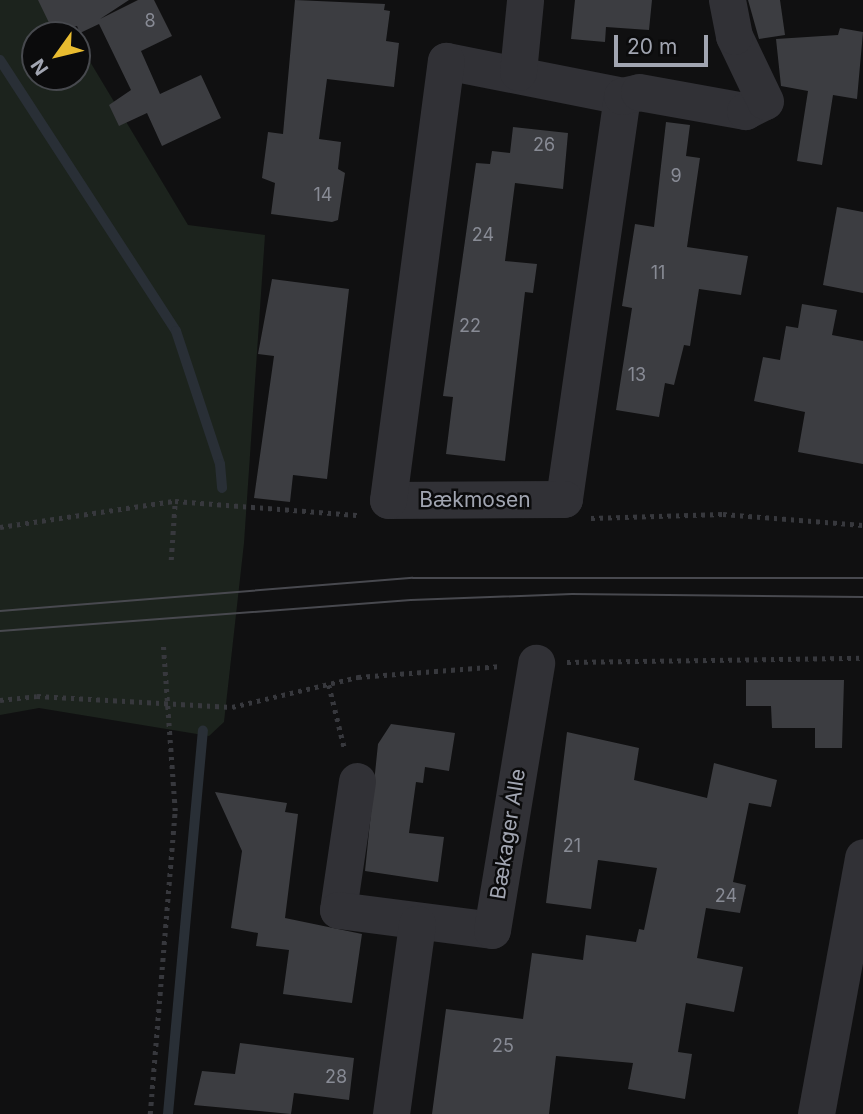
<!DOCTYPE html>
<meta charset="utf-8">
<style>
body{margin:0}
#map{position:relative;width:863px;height:1114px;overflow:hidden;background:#101011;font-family:Inter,sans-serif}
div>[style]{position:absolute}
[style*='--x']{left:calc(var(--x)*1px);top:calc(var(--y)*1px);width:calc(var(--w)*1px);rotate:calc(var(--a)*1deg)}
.green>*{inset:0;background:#1c231d}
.stream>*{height:10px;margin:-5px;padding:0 5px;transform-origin:5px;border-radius:5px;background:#292f36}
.building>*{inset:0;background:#3c3d41}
.path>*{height:4.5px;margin-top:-2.25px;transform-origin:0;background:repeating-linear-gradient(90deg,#37383d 0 3.5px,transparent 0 8.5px)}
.minor>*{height:37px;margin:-18.5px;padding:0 18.5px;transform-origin:18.5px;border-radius:18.5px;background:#313136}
.tram>*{height:2px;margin:-1px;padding:0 1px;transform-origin:1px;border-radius:1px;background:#48494f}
span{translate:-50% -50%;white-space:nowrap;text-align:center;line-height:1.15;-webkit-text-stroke:5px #0b0b0c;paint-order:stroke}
.number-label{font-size:18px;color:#888b95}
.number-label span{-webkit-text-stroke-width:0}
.street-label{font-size:21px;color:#a1a5b1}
.north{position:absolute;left:21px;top:21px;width:70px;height:70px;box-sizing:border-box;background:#0b0b0c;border:2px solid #47494e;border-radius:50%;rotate:236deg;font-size:19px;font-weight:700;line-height:28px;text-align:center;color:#a1a5b1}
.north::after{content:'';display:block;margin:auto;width:24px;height:32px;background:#e9bc30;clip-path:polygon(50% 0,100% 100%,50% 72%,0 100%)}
.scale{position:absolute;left:614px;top:35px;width:94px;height:32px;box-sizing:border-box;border:4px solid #a1a5b1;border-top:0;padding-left:9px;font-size:21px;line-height:24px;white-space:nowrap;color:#a1a5b1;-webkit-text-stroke:5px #0b0b0c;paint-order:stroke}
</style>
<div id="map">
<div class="green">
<div style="clip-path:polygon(0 0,53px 0,74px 35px,35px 35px,35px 77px,77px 77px,77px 40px,188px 225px,265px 235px,244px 543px,224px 722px,209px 736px,39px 708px,0 715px)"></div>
</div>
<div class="stream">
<div style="--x:0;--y:60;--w:323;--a:57"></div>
<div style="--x:176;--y:331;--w:140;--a:71.7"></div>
<div style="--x:220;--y:464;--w:24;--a:85"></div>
<div style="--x:168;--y:1114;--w:385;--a:-84.8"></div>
</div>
<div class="building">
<div style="clip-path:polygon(38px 0,129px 0,100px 19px,138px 0,154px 0,172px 36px,141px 51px,160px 94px,201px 75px,221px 118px,162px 146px,147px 113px,119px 126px,109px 105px,131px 90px,99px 24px,80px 33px,77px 26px,54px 33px)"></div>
<div style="clip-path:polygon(295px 0,385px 4px,384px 10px,390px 11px,386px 41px,399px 43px,394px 87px,327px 79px,319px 139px,341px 142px,338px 169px,345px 173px,338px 220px,332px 222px,271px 214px,275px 183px,262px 178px,268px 132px,283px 134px)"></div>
<div style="clip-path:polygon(575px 0,652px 0,649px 30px,606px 27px,605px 42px,571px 39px)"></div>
<div style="clip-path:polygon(748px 0,780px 0,785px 35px,759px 39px)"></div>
<div style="clip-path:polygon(840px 28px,863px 32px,857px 99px,833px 95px,822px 165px,797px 161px,808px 91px,781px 86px,776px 39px,838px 35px)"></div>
<div style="clip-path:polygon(666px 122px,690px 125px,686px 156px,700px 158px,687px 247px,748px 256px,741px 295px,699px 289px,690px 346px,684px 345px,674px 385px,665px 383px,659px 417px,616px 410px,632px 308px,622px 306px,635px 224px,654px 227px)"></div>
<div style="clip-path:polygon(513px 127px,568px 133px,563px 189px,515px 183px,505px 261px,537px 264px,533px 293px,525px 292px,505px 461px,446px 454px,453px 397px,443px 396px,476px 163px,490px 164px,492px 151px,510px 153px)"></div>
<div style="clip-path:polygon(837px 207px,863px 212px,863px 293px,823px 285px)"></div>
<div style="clip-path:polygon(272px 279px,349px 289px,327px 479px,293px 475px,290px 502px,254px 498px,274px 356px,258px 354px)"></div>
<div style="clip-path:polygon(802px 304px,837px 310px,832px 335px,863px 341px,863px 464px,798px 452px,805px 412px,754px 401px,763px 357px,780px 360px,786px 326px,798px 328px)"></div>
<div style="clip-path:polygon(746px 680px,844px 680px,842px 748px,815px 748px,815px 728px,772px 728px,771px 706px,746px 706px)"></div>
<div style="clip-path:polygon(391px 724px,455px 733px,449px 771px,425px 767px,423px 783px,416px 782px,409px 833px,444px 837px,438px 882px,365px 871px,378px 744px)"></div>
<div style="clip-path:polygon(567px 732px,639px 748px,634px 780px,707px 798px,714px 763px,777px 780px,771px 807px,749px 803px,733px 882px,746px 885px,740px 913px,706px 908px,697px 958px,743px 967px,734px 1012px,686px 1003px,678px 1052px,692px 1054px,685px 1099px,628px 1089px,633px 1063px,556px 1056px,549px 1114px,432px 1114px,446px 1009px,523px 1019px,532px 953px,583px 960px,586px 935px,636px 942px,639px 929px,644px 930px,657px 868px,598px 860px,591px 909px,546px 903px)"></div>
<div style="clip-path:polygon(215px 792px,287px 803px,285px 812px,298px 814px,285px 918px,362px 934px,352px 1003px,283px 994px,289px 950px,256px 946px,258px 933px,231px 928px,242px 851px)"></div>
<div style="clip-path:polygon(240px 1043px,354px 1058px,349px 1100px,294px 1093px,291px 1114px,194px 1105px,202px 1071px,235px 1074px)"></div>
</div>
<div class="path">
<div style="--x:591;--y:518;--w:132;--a:-1.7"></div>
<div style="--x:723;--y:514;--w:140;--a:4.5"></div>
<div style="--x:0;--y:527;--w:177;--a:-8.5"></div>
<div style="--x:175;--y:501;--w:185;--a:4.4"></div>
<div style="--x:171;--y:560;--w:59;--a:-86.1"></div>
<div style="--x:567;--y:662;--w:296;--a:-0.8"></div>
<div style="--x:329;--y:685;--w:67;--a:76.2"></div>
<div style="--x:0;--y:700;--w:37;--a:-6"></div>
<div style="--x:37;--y:696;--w:195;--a:3.2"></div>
<div style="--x:232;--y:707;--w:130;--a:-13.4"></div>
<div style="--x:358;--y:677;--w:144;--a:-4.4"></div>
<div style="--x:150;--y:1114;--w:304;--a:-85.3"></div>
<div style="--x:175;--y:811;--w:167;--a:-94.1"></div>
</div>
<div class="minor">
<div style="--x:446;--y:61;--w:179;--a:11.2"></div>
<div style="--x:622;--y:96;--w:407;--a:98.2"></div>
<div style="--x:564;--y:499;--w:176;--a:179.7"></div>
<div style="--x:388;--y:500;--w:443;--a:-82.5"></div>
<div style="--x:518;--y:72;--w:72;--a:-84.4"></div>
<div style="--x:622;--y:96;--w:17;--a:-13"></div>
<div style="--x:639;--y:92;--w:108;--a:10.2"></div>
<div style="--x:745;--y:111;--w:22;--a:-27"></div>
<div style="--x:765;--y:101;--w:72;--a:-115.5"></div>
<div style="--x:734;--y:36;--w:37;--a:-101"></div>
<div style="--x:357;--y:781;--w:130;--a:98.4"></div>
<div style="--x:338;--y:910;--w:155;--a:7.4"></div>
<div style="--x:492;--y:930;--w:271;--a:-80.6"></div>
<div style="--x:391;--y:1114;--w:192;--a:-82.2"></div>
<div style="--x:816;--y:1114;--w:261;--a:-79.6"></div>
</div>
<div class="tram">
<div style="--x:0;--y:611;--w:414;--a:-4.6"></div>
<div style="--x:413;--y:578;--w:450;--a:0"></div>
<div style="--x:0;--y:631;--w:412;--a:-4.3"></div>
<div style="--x:411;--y:600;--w:161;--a:-2.1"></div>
<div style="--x:572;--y:594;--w:291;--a:0.6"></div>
</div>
<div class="number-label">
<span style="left:150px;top:21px">8</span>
<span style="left:544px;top:145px">26</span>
<span style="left:676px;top:176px">9</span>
<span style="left:323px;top:195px">14</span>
<span style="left:483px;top:235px">24</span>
<span style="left:658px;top:273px">11</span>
<span style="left:470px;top:326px">22</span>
<span style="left:637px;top:375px">13</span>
<span style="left:572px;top:846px">21</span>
<span style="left:726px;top:896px">24</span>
<span style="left:503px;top:1046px">25</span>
<span style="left:336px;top:1077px">28</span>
</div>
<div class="street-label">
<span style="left:475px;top:500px">Bækmosen</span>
<span style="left:508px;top:834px;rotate:-81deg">Bækager Alle</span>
</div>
<div class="north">N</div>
<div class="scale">20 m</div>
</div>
